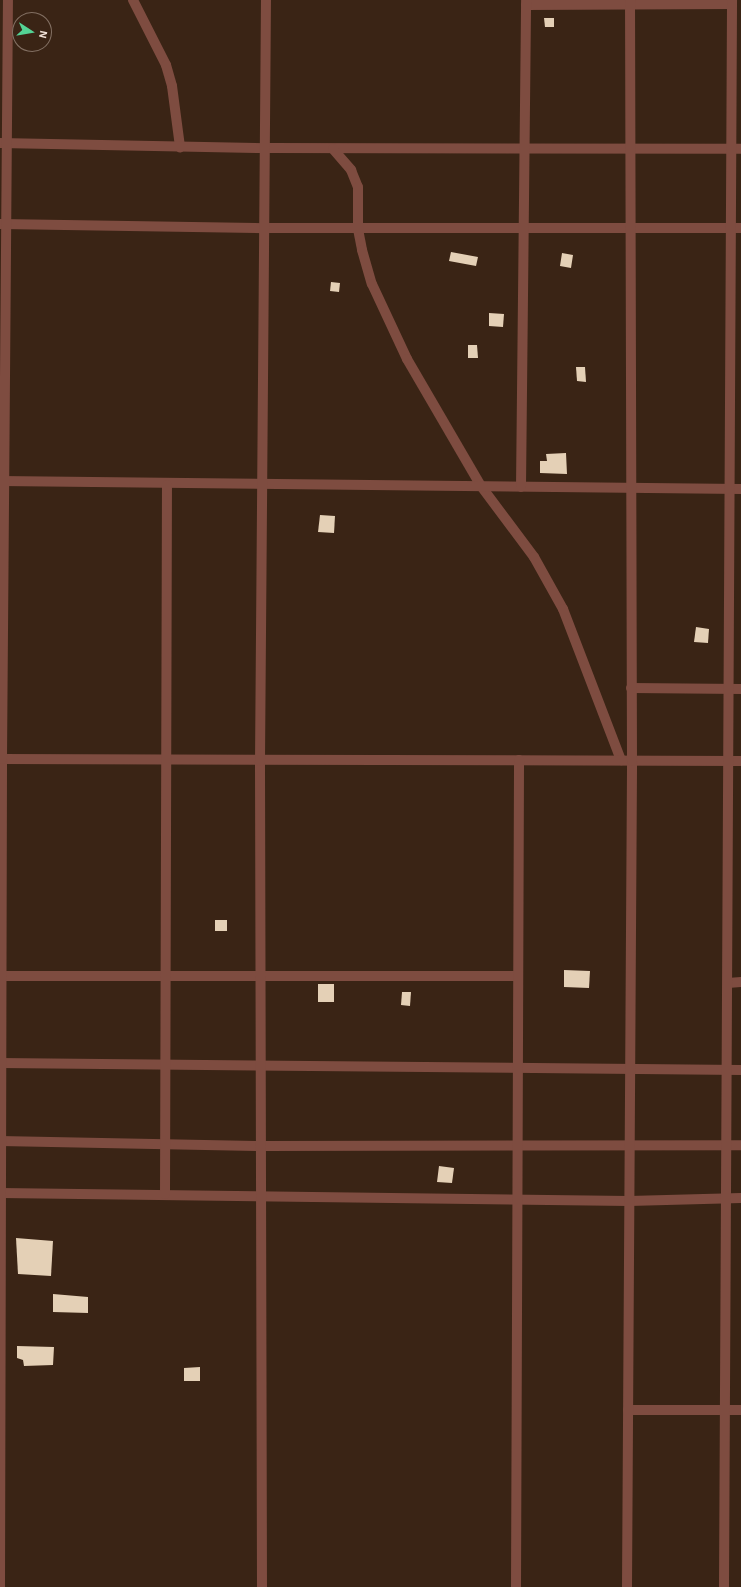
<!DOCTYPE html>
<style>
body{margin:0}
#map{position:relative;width:741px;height:1587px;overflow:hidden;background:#3a2415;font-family:"Alegreya Sans",sans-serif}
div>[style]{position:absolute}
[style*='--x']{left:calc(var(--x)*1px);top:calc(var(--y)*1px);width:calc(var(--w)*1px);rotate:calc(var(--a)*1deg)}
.building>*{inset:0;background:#e4d0b6}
.minor>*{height:10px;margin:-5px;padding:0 5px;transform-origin:5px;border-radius:5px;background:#7e4c40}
span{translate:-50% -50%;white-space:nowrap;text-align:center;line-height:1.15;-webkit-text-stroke:4px #3a2415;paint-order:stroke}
.north{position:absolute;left:12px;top:12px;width:40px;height:40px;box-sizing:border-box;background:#3a2415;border:1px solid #837063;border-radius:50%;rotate:102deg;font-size:11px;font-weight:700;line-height:16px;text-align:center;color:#f1e2d8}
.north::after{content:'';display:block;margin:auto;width:14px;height:18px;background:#54d395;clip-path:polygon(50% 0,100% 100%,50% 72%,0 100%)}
</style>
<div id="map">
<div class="building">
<div style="clip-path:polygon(544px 18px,554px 18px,554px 27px,545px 27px)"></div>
<div style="clip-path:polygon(451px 252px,478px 257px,476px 266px,449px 261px)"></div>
<div style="clip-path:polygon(562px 253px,573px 255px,571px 268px,560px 266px)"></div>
<div style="clip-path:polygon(331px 282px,340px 283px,339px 292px,330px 291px)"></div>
<div style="clip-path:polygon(489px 313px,504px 314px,503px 327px,489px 326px)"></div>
<div style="clip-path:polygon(468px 345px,477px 345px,478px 358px,468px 358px)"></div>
<div style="clip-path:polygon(576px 367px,585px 367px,586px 382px,577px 381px)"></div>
<div style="clip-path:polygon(566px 453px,567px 474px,540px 473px,540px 461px,547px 461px,546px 454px)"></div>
<div style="clip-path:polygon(320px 515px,335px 516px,334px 533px,318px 532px)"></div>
<div style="clip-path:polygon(696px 627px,709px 629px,708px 643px,694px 642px)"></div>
<div style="clip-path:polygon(215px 920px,227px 920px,227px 931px,215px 931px)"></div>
<div style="clip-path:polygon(564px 970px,590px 971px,589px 988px,564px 987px)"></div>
<div style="clip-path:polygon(318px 984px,334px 984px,334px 1002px,318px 1002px)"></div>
<div style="clip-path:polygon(402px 992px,411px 992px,410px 1006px,401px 1005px)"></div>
<div style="clip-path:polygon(439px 1166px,454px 1168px,452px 1183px,437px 1182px)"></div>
<div style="clip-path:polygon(16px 1238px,53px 1241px,51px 1276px,18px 1274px)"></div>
<div style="clip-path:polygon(53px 1294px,88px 1297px,88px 1313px,53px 1312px)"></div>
<div style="clip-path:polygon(17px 1346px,54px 1347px,53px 1365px,24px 1366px,23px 1360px,17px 1358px)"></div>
<div style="clip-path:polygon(200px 1367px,200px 1381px,184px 1381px,184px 1368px)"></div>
</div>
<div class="minor">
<div style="--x:133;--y:0;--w:73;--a:63.1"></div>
<div style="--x:166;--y:65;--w:22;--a:74"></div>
<div style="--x:172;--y:86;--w:62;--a:82.5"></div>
<div style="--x:526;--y:5;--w:206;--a:-0.3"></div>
<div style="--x:0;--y:143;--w:267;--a:1.1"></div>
<div style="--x:267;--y:148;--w:474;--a:0.1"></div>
<div style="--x:333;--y:149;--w:28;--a:49"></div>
<div style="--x:351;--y:170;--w:18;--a:68"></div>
<div style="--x:358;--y:187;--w:42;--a:90"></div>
<div style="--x:358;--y:229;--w:21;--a:79"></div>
<div style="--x:362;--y:250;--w:35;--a:74"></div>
<div style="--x:372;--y:284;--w:83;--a:65"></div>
<div style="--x:407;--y:359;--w:147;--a:59.8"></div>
<div style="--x:481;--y:486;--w:89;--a:53.3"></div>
<div style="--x:534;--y:557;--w:60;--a:60.9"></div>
<div style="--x:563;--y:609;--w:162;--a:69"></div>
<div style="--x:1;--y:224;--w:265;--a:0.9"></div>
<div style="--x:266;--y:228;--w:475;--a:0"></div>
<div style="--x:0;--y:481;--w:741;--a:0.62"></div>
<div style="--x:521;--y:487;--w:487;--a:-89.4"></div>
<div style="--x:631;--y:688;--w:110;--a:0.5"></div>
<div style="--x:0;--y:759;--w:741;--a:0.15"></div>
<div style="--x:0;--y:976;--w:518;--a:0"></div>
<div style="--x:728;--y:983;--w:13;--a:-4"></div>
<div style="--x:0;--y:1063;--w:741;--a:0.54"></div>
<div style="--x:0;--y:1141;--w:262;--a:1.1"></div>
<div style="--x:262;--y:1146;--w:479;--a:-0.1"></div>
<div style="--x:1;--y:1193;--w:628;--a:0.73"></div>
<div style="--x:629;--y:1201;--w:112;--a:-1.5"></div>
<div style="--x:165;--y:1194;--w:709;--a:-89.84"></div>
<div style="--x:628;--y:1410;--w:113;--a:0"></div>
<div style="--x:0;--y:1587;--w:828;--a:-89.86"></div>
<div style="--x:2;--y:759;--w:759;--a:-89.55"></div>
<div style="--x:262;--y:1587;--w:826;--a:-90.14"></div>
<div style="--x:260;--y:761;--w:761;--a:-89.55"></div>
<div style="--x:516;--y:1587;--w:827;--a:-89.79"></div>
<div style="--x:627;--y:1587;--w:826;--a:-89.65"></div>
<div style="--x:632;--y:761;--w:761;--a:-90.15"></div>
<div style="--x:724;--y:1587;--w:1587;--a:-89.71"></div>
</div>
<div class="north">N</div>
</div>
